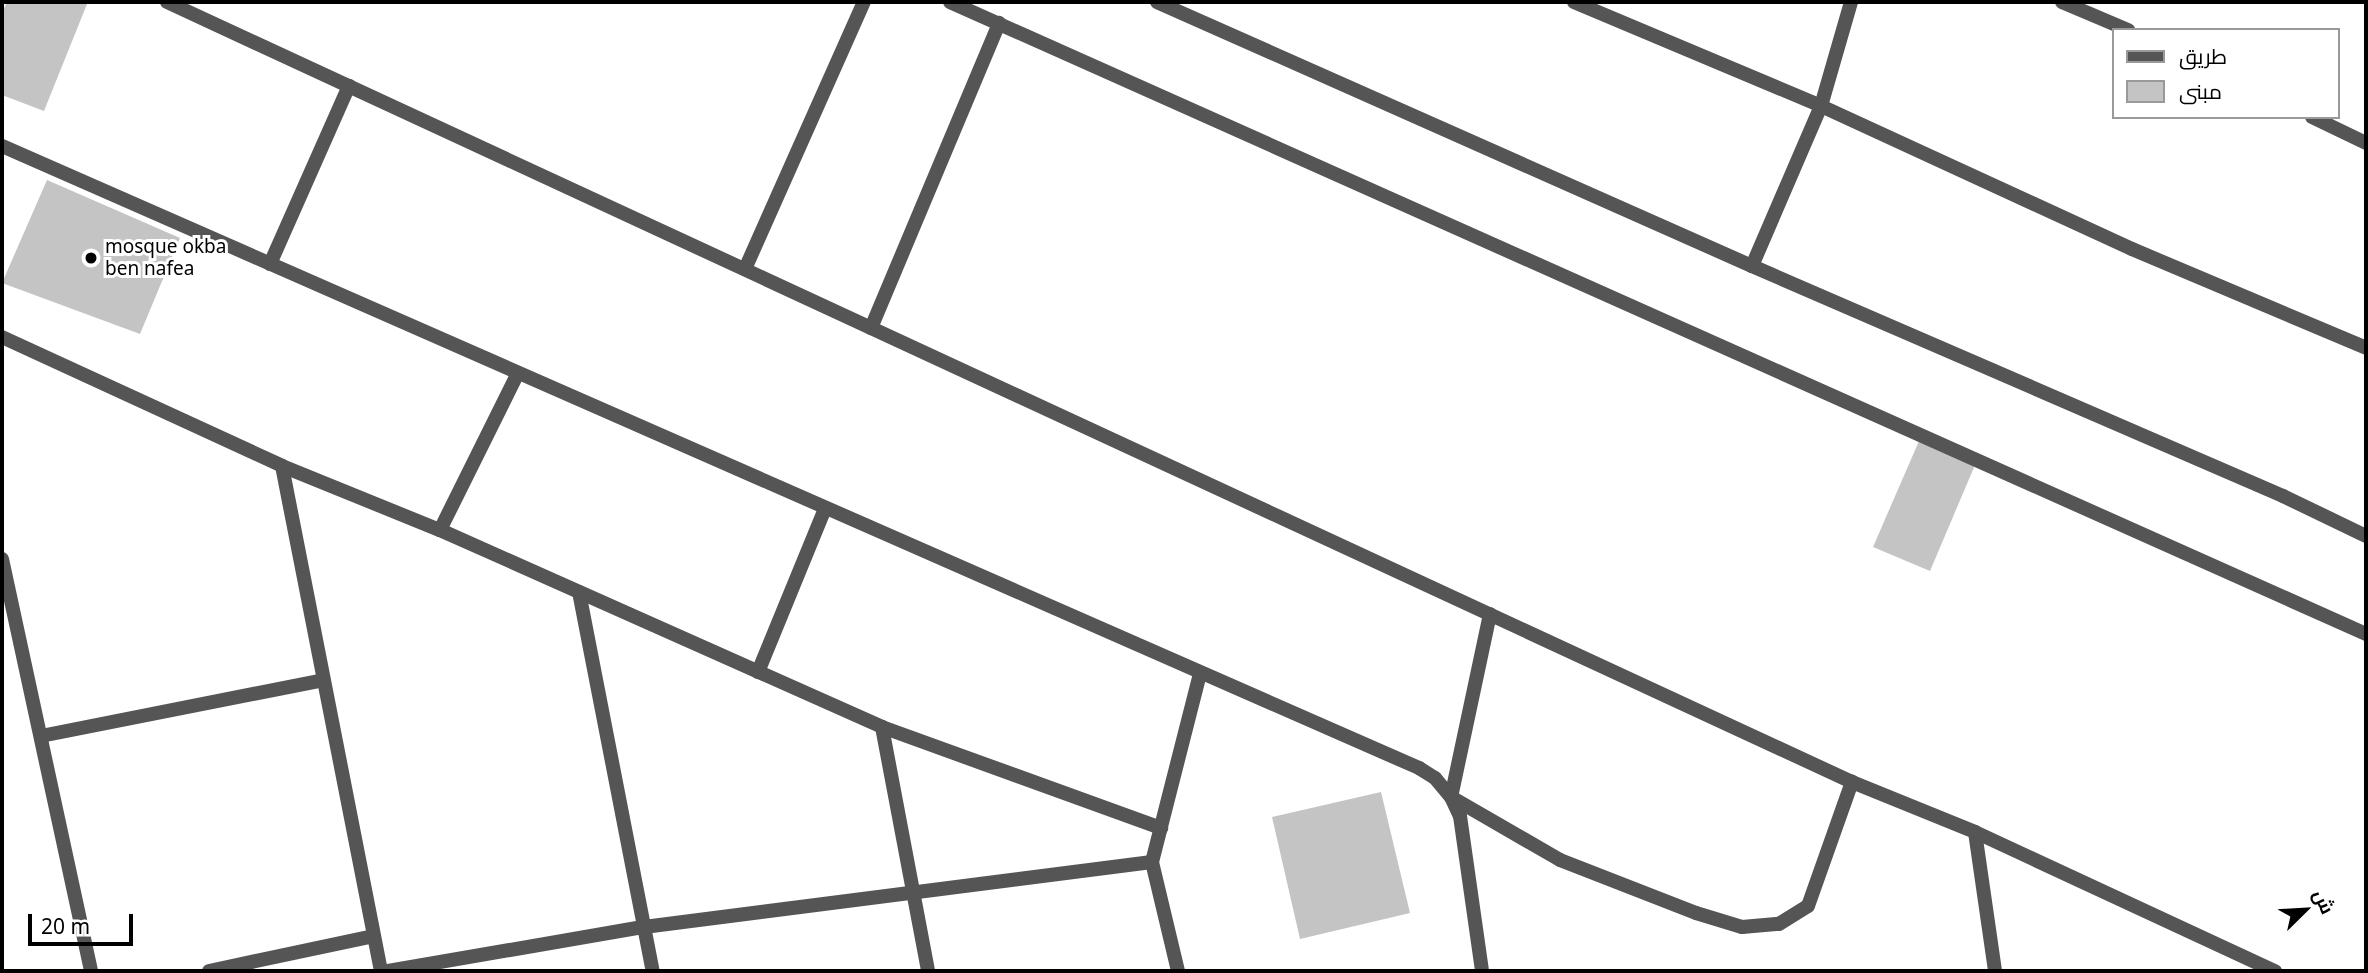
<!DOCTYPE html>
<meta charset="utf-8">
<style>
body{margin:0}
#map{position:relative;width:2368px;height:973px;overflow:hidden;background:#fff;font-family:"Noto Sans",Cairo,sans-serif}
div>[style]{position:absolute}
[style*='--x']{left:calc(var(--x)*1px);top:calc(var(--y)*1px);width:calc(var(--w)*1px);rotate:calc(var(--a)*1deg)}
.building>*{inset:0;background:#c4c4c4}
.street>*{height:14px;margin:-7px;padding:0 7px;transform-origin:7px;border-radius:7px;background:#555}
.dots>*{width:19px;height:19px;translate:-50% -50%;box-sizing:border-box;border:4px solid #fff;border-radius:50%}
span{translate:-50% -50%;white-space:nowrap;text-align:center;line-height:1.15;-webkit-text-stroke:6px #fff;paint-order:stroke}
.poi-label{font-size:19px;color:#000}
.left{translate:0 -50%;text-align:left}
.frame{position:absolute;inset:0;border:4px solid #000;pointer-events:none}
.legend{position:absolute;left:2112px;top:28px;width:228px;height:91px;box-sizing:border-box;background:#fff;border:2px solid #999;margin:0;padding:9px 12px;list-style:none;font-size:21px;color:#000}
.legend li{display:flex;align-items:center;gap:14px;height:35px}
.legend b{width:35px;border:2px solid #999}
.north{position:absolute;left:2270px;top:875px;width:70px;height:70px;-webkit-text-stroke:5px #fff;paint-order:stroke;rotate:66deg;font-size:19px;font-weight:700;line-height:28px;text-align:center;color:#000}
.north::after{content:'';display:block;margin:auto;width:24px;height:32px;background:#000;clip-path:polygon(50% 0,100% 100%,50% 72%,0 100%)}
.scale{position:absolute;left:28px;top:914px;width:105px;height:32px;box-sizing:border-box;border:4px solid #000;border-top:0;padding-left:9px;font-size:21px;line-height:24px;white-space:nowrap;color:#000;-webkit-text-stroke:5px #fff;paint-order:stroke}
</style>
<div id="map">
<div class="building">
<div style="clip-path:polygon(7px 2px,87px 4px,44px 111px,2px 95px,2px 13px)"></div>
<div style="clip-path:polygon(47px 180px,180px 238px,140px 334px,2px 283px)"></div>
<div style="clip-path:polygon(1919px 441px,1975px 465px,1930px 571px,1873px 547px)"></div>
<div style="clip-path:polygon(1381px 792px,1410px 913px,1300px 939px,1272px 817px)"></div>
</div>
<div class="street">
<div style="--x:167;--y:2;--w:1857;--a:24.84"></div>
<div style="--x:1852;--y:782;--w:133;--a:22.1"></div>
<div style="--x:1975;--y:832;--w:140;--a:81.8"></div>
<div style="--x:950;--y:2;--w:1551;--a:24.05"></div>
<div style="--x:1157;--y:2;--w:651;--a:23.93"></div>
<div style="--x:1752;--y:266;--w:579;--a:23.42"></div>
<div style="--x:2283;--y:496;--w:92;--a:25.7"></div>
<div style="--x:1574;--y:2;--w:268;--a:22.8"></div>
<div style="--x:1821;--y:106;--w:108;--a:-73.9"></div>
<div style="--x:2062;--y:2;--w:72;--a:23"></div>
<div style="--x:2312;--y:117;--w:60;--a:25.7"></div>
<div style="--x:2;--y:146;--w:1548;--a:23.7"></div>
<div style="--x:1419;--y:768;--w:19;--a:32"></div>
<div style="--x:1435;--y:778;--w:25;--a:50"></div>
<div style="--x:1451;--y:797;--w:21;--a:65"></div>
<div style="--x:1460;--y:816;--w:157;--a:81.9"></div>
<div style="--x:270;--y:264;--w:195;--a:-66.1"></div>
<div style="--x:1752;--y:266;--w:174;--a:-66.7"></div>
<div style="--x:1821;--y:106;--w:342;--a:24.7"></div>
<div style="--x:2132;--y:249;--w:254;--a:22.9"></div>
<div style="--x:745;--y:269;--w:292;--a:-66"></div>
<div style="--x:871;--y:328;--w:331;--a:-67.2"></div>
<div style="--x:2;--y:337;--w:308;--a:24.7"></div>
<div style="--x:282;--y:466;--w:170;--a:22.1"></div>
<div style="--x:440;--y:530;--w:484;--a:24"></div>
<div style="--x:882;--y:727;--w:297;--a:19.9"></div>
<div style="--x:282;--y:466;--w:515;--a:78.91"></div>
<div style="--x:440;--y:530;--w:175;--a:-63.6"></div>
<div style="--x:2;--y:559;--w:422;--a:77.8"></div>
<div style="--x:579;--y:592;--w:386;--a:79"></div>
<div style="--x:1490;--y:614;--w:187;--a:102"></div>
<div style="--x:1451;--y:797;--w:126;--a:30"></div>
<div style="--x:1560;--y:860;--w:146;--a:21.3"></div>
<div style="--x:1696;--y:913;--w:48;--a:16.9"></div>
<div style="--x:1742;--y:927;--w:37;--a:-5"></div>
<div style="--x:1779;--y:924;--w:34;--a:-32"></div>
<div style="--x:1808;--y:906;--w:132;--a:-70.5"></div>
<div style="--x:758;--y:672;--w:176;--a:-67.7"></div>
<div style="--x:882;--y:727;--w:248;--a:79.3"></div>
<div style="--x:41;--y:736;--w:288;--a:-11.2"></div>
<div style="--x:1975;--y:832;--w:331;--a:24.9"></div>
<div style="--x:1152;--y:862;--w:112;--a:76.6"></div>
<div style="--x:209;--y:971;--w:168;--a:-12"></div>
<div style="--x:388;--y:971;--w:260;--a:-9.8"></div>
<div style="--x:644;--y:927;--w:512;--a:-7.29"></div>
<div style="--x:1152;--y:862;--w:194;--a:-75.7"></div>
</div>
<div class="dots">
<div style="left:91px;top:258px;background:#000"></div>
</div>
<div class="poi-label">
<span class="left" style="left:105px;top:258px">mosque okba<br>ben nafea</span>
</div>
<div class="frame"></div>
<ul class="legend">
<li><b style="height:9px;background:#555"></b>طريق</li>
<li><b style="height:19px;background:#c4c4c4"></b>مبنى</li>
</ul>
<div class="north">ش</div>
<div class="scale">20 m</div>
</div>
